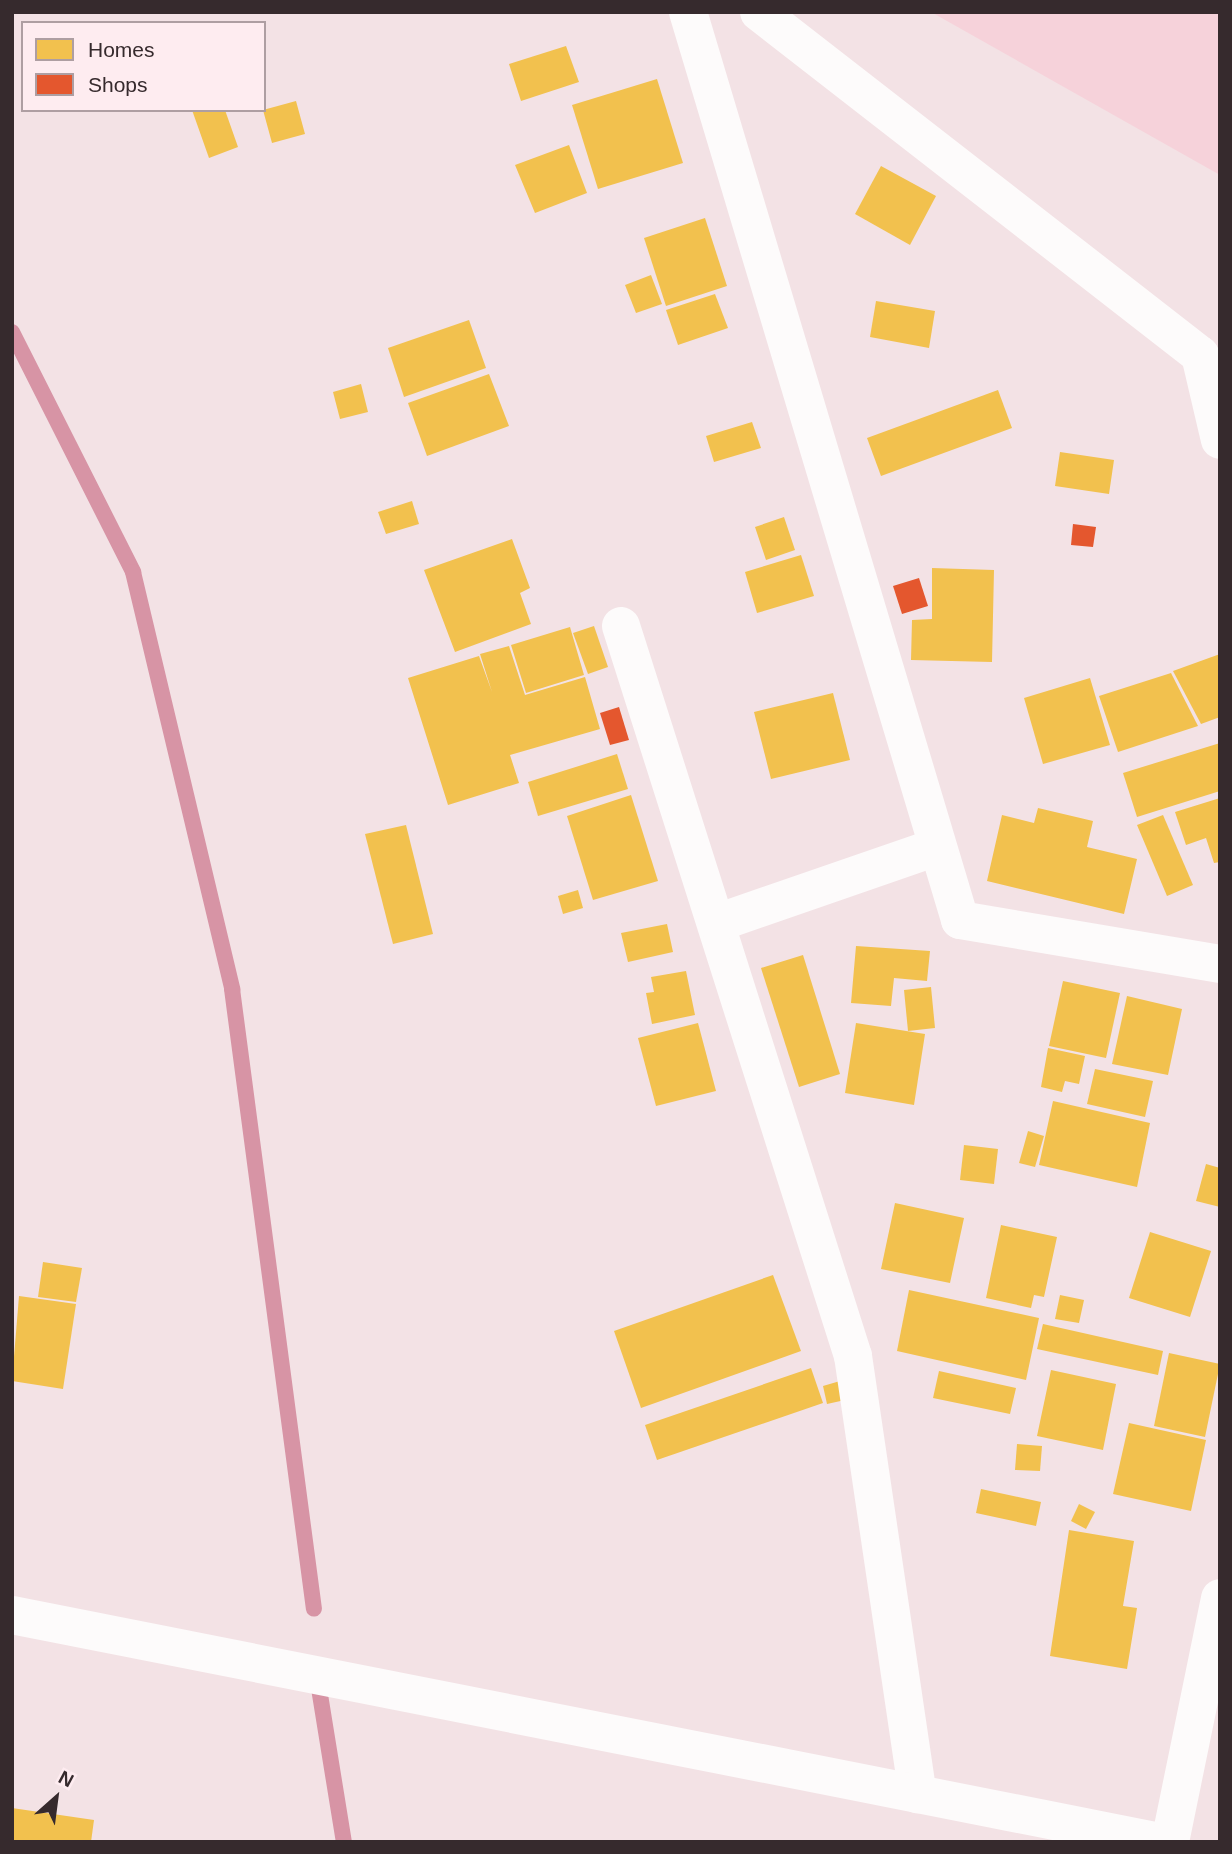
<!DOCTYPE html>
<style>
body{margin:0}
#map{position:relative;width:1232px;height:1854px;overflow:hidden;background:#f3e2e5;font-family:Arial,sans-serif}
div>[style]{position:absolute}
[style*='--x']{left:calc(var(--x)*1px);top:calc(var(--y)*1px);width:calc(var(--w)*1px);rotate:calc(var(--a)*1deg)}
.green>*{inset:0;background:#f6d2da}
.homes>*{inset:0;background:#f2c14e}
.shops>*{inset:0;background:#e4572e}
.stream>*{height:16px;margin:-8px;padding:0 8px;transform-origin:8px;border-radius:8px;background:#d794a5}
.minor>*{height:38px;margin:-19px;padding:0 19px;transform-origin:19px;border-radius:19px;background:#fdfbfb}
span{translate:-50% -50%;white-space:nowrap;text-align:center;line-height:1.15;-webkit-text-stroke:7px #feecf0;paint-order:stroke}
.frame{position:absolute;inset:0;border:14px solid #362a2d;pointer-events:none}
.legend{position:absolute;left:21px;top:21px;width:245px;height:91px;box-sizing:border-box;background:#feecf0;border:2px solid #ae9ea2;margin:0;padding:9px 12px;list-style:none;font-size:21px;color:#362a2d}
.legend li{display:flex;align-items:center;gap:14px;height:35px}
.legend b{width:35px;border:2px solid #ae9ea2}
.north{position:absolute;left:21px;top:1763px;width:70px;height:70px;-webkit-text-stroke:5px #feecf0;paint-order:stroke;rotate:28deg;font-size:19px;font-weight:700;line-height:28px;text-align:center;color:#362a2d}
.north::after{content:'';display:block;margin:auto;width:24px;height:32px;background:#362a2d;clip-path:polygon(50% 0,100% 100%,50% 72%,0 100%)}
</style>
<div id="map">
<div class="green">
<div style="clip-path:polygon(931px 12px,1220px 12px,1220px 175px)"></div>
</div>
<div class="homes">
<div style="clip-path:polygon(566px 46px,579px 82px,521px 101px,509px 64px)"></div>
<div style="clip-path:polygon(657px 79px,683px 163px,598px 189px,572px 105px)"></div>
<div style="clip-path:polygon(296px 101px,305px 134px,272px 143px,263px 110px)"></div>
<div style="clip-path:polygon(192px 110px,225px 110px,238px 147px,209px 158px)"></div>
<div style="clip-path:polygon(569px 145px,587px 193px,535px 213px,515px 165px)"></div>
<div style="clip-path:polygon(881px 166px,936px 196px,910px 245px,855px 214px)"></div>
<div style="clip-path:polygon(705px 218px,727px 286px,666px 306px,644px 238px)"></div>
<div style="clip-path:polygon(651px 275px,662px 304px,636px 313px,625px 285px)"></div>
<div style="clip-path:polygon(715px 294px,728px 328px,678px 345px,666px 310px)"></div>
<div style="clip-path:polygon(876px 301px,935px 311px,929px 348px,870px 337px)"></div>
<div style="clip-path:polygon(469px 320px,486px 368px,404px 397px,388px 348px)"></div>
<div style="clip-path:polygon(489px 374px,509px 426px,427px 456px,408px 403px)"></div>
<div style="clip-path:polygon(361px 384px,368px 412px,340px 419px,333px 392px)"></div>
<div style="clip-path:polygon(998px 390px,1012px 428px,881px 476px,867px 438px)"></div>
<div style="clip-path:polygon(752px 422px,761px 448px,714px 462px,706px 436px)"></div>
<div style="clip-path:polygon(1060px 452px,1114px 460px,1109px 494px,1055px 486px)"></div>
<div style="clip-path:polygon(412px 501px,419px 524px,386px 534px,378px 512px)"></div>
<div style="clip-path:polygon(784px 517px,795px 550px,766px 560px,755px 527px)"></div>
<div style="clip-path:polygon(512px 539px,530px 588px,520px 593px,531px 624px,455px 652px,424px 570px)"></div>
<div style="clip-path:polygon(801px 555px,814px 596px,757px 613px,745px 572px)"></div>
<div style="clip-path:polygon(932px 568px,994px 570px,992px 662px,911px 660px,912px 620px,932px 619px)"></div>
<div style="clip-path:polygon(594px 626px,608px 667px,588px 674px,573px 633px)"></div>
<div style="clip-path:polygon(570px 627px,584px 675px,526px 693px,511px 645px)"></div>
<div style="clip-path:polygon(509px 646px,525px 695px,585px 677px,600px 729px,510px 755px,519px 783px,448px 805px,408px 678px,479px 656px,492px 692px,480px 654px)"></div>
<div style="clip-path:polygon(1220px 654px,1220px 717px,1201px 724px,1173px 671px)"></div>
<div style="clip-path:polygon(1171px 673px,1198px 726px,1118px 752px,1099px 696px)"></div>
<div style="clip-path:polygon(1090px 678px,1110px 745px,1043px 764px,1024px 698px)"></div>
<div style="clip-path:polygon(833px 693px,850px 760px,771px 779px,754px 712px)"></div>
<div style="clip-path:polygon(1220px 743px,1220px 791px,1137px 817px,1123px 773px)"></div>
<div style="clip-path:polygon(617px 754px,628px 789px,538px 816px,528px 782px)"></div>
<div style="clip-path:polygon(631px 795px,658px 881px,593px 900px,567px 816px)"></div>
<div style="clip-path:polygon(1220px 798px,1220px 862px,1214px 863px,1206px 838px,1186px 845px,1175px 812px)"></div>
<div style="clip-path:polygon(1038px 808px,1093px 821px,1087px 847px,1137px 859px,1124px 914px,987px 881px,1002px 815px,1034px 823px)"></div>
<div style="clip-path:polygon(1163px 815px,1193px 885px,1167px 896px,1137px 825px)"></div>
<div style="clip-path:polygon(406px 825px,433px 934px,393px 944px,365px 834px)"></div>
<div style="clip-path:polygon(578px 890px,583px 908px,563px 914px,558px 896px)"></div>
<div style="clip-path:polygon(667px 924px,673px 952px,628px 962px,621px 933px)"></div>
<div style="clip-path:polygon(856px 946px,930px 951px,927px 981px,894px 978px,891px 1006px,851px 1003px)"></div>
<div style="clip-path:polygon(803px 955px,840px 1074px,799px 1087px,761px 968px)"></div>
<div style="clip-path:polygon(686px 971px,695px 1015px,652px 1024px,646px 993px,654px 992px,651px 977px)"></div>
<div style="clip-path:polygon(1063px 981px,1120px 993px,1106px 1058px,1049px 1046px)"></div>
<div style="clip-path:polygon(931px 987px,935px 1028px,908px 1031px,904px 990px)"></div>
<div style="clip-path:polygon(1127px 996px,1182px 1009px,1168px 1075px,1112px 1064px)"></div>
<div style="clip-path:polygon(698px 1023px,716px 1091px,656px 1106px,638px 1038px)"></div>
<div style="clip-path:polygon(856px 1023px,925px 1034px,914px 1105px,845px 1093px)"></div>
<div style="clip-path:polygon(1048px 1048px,1085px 1056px,1079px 1084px,1065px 1081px,1062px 1092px,1041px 1087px)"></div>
<div style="clip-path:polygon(1095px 1069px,1153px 1081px,1145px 1117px,1087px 1104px)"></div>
<div style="clip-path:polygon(1053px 1101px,1150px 1123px,1137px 1187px,1039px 1165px)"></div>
<div style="clip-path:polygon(1028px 1131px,1044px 1136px,1035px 1167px,1019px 1163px)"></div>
<div style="clip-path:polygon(964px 1145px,998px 1149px,994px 1184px,960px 1180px)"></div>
<div style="clip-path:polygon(1206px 1164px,1220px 1168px,1220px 1207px,1196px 1201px)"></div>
<div style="clip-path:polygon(895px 1203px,964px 1218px,950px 1283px,881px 1269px)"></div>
<div style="clip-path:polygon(1001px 1225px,1057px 1237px,1044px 1297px,1034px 1295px,1031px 1308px,986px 1298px)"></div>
<div style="clip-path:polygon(1150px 1232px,1211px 1251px,1190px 1317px,1129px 1298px)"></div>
<div style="clip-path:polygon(43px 1262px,82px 1268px,76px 1302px,38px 1297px)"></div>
<div style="clip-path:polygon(773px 1275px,801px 1351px,641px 1408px,614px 1331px)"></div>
<div style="clip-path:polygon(909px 1290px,1039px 1318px,1026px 1380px,897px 1351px)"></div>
<div style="clip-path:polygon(1060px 1295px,1084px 1300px,1079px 1323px,1055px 1319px)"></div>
<div style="clip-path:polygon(19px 1296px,76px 1304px,63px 1389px,12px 1381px)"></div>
<div style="clip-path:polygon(1043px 1324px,1163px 1351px,1158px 1375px,1037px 1349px)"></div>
<div style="clip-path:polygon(1169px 1353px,1220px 1364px,1205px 1437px,1154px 1426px)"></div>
<div style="clip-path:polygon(811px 1368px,823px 1403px,657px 1460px,645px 1425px)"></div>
<div style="clip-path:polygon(1051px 1370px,1116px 1384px,1103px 1450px,1037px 1436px)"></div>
<div style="clip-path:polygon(939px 1371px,1016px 1388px,1010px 1414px,933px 1398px)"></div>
<div style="clip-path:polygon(840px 1381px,845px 1400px,827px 1404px,823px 1386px)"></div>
<div style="clip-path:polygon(1129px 1423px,1206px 1440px,1191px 1511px,1113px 1494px)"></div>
<div style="clip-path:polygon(1017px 1444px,1042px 1446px,1040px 1471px,1015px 1470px)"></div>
<div style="clip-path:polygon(981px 1489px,1041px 1502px,1036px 1526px,976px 1513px)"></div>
<div style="clip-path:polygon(1079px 1504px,1095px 1512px,1086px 1529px,1071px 1521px)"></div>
<div style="clip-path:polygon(1069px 1530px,1134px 1541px,1123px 1606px,1137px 1608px,1127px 1669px,1050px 1656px)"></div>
<div style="clip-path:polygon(12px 1808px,94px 1820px,91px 1842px,12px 1842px)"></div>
</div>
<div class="shops">
<div style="clip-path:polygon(1073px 524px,1096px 527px,1093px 547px,1071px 545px)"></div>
<div style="clip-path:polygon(919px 578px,928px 606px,902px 614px,893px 586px)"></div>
<div style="clip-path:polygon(619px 707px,629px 740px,610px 745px,600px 713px)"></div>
</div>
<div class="stream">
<div style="--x:12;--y:332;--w:269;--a:63.2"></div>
<div style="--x:133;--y:572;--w:429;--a:76.6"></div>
<div style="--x:232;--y:989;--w:625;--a:82.47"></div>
<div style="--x:317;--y:1676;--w:168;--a:80.8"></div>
</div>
<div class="minor">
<div style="--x:688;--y:12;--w:948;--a:73.32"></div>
<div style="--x:960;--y:920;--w:264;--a:9.6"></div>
<div style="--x:759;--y:12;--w:559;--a:37.87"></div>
<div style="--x:1200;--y:355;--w:87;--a:76.8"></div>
<div style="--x:621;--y:626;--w:766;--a:72.37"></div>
<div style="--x:853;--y:1356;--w:443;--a:81.6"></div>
<div style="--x:717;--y:923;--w:232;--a:-19.1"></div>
<div style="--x:12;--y:1615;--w:1171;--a:11.18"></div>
<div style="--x:1170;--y:1842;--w:249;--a:-78.4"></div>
</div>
<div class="frame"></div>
<ul class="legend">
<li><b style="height:19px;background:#f2c14e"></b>Homes</li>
<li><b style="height:19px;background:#e4572e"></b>Shops</li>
</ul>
<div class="north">N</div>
</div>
